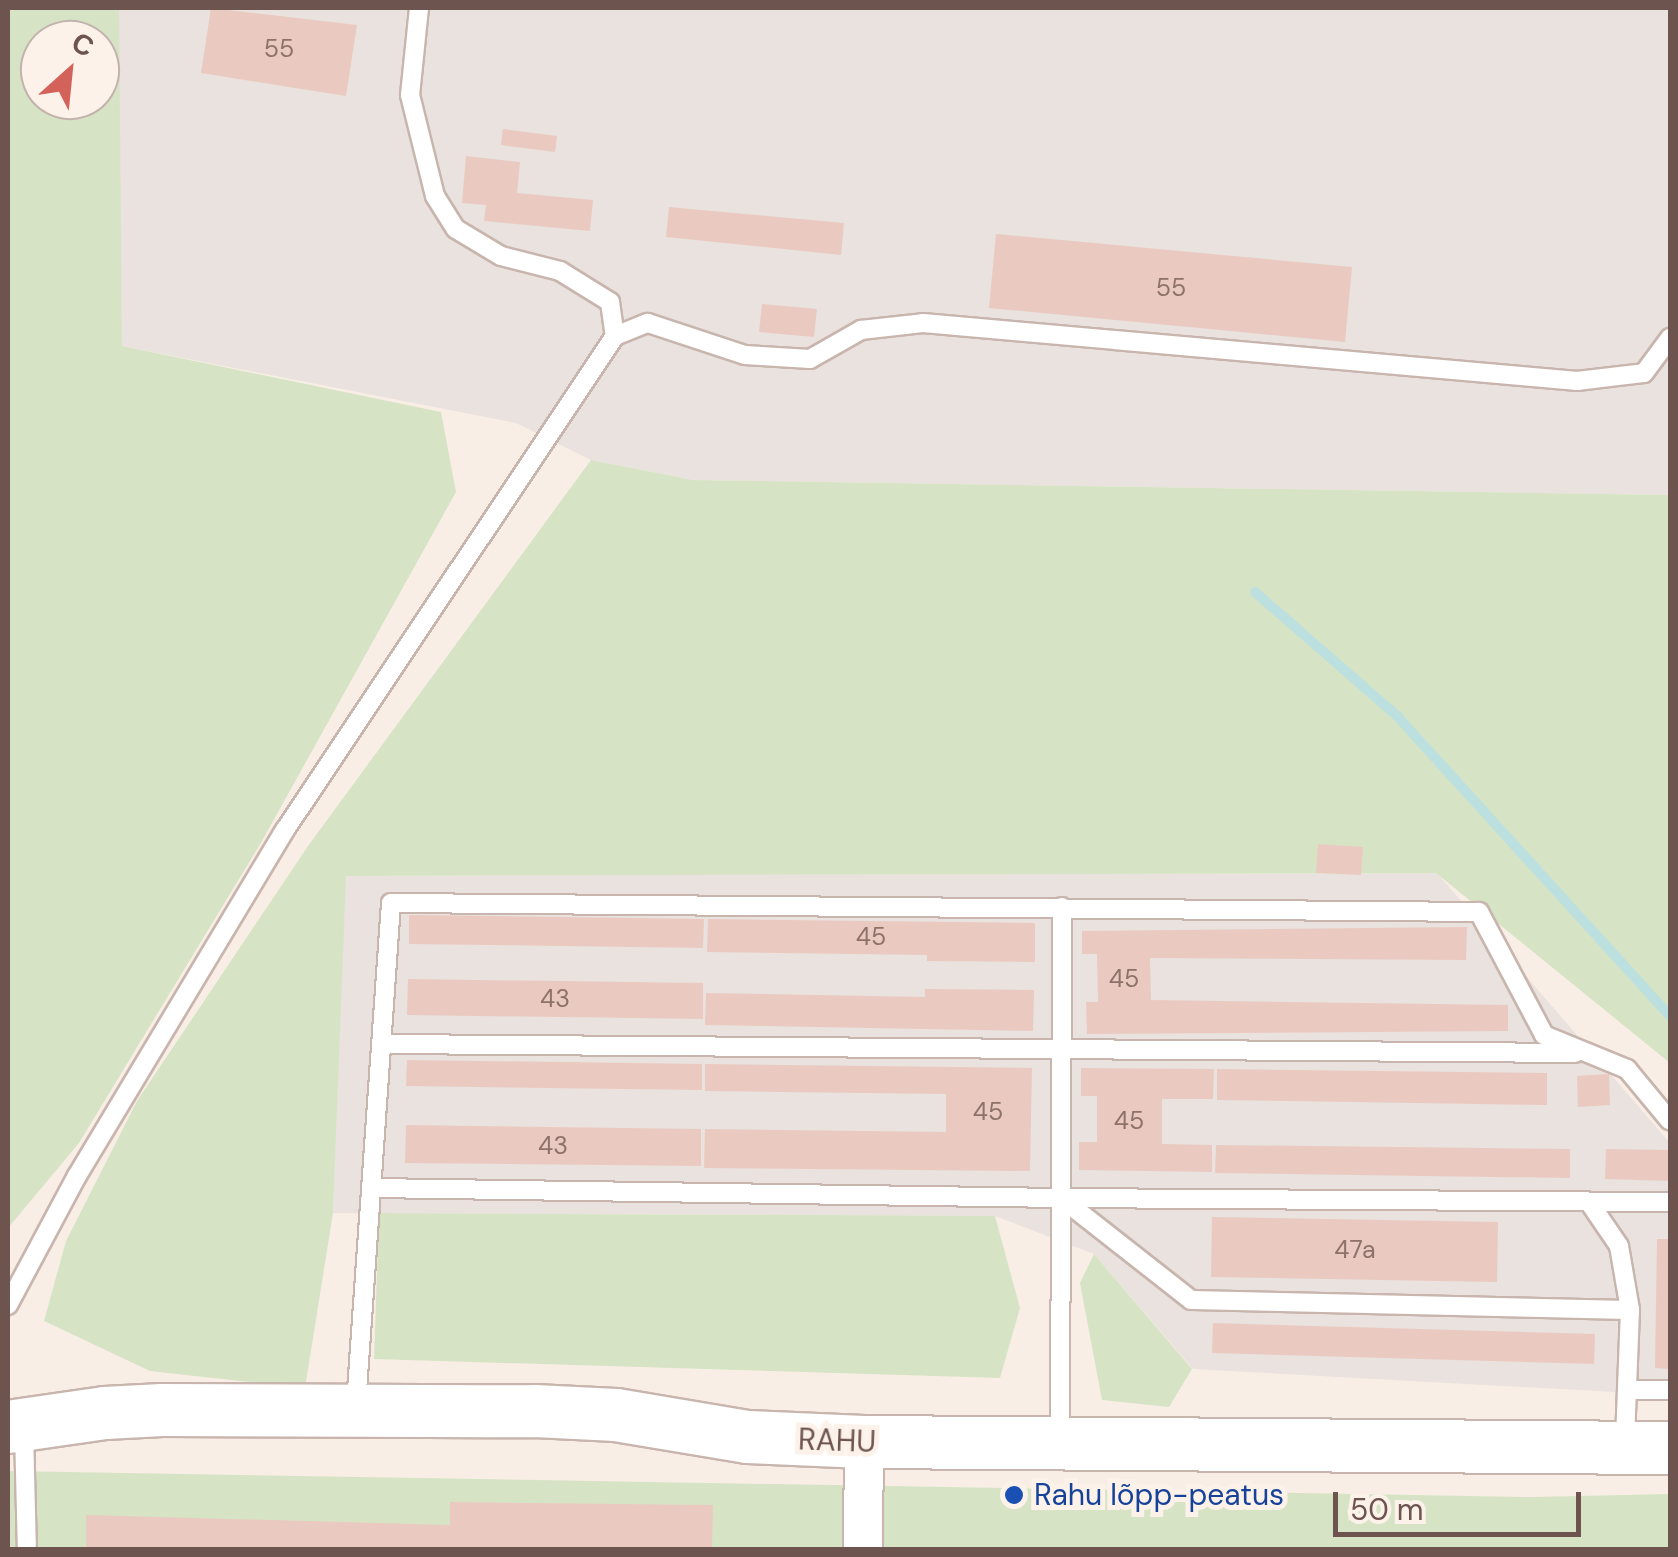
<!DOCTYPE html>
<meta charset="utf-8">
<style>
body{margin:0}
#map{position:relative;width:1678px;height:1557px;overflow:hidden;background:#f9eee5;font-family:"DM Sans",sans-serif}
div>[style]{position:absolute}
[style*='--x']{left:calc(var(--x)*1px);top:calc(var(--y)*1px);width:calc(var(--w)*1px);rotate:calc(var(--a)*1deg)}
.industrial>*{inset:0;background:#e9e2de}
.green>*{inset:0;background:#d6e4c5}
.stream>*{height:10px;margin:-5px;padding:0 5px;transform-origin:5px;border-radius:5px;background:#bcdfdf}
.building>*{inset:0;background:#eacac0}
.roads{filter:drop-shadow(2px 0 #c8b5ad) drop-shadow(-2px 0 #c8b5ad) drop-shadow(0 2px #c8b5ad) drop-shadow(0 -2px #c8b5ad)}
.service>*{height:18px;margin:-9px;padding:0 9px;transform-origin:9px;border-radius:9px;background:#fff}
.minor>*{height:38px;margin:-19px;padding:0 19px;transform-origin:19px;border-radius:19px;background:#fff}
.secondary>*{height:52px;margin:-26px;padding:0 26px;transform-origin:26px;border-radius:26px;background:#fff}
.dots>*{width:28px;height:28px;translate:-50% -50%;box-sizing:border-box;border:5px solid #fcf2ea;border-radius:50%}
span{translate:-50% -50%;white-space:nowrap;text-align:center;line-height:1.15;-webkit-text-stroke:10px #fcf2ea;paint-order:stroke}
.number-label{font-size:25px;color:#8d726a}
.number-label span{-webkit-text-stroke-width:0}
.street-label{font-size:30px;color:#6e544e}
.transit-label{font-size:30px;color:#164399}
.left{translate:0 -50%;text-align:left}
.frame{position:absolute;inset:0;border:10px solid #6e544e;pointer-events:none}
.north{position:absolute;left:20px;top:20px;width:100px;height:100px;box-sizing:border-box;background:#fcf2ea;border:2px solid #c3b3ac;border-radius:50%;rotate:27deg;font-size:28px;font-weight:700;line-height:40px;text-align:center;color:#6e544e}
.north::after{content:'';display:block;margin:auto;width:35px;height:45px;background:#d3635a;clip-path:polygon(50% 0,100% 100%,50% 72%,0 100%)}
.scale{position:absolute;left:1333px;top:1492px;width:248px;height:45px;box-sizing:border-box;border:5px solid #6e544e;border-top:0;padding-left:12px;font-size:30px;line-height:35px;white-space:nowrap;color:#6e544e;-webkit-text-stroke:8px #fcf2ea;paint-order:stroke}
</style>
<div id="map">
<div class="industrial">
<div style="clip-path:polygon(116px 8px,1670px 8px,1670px 495px,693px 480px,591px 460px,516px 423px,122px 346px)"></div>
<div style="clip-path:polygon(1437px 873px,1670px 1143px,1670px 1395px,1193px 1369px,1094px 1254px,995px 1216px,333px 1213px,345px 876px)"></div>
</div>
<div class="green">
<div style="clip-path:polygon(evenodd,8px 8px,119px 8px,122px 346px,441px 412px,456px 492px,262px 841px,79px 1143px,8px 1228px,8px 8px,40px 40px,100px 40px,100px 100px,40px 100px,40px 40px)"></div>
<div style="clip-path:polygon(591px 460px,693px 480px,1670px 495px,1670px 1063px,1436px 873px,346px 876px,333px 1213px,305px 1388px,150px 1371px,44px 1321px,66px 1241px,137px 1101px,308px 846px)"></div>
<div style="clip-path:polygon(379px 1213px,995px 1216px,1020px 1308px,1000px 1378px,374px 1359px)"></div>
<div style="clip-path:polygon(1094px 1254px,1192px 1369px,1169px 1407px,1102px 1400px,1080px 1283px)"></div>
<div style="clip-path:polygon(8px 1471px,1531px 1497px,1670px 1494px,1670px 1549px,8px 1550px)"></div>
</div>
<div class="stream">
<div style="--x:1255;--y:592;--w:189;--a:41.1"></div>
<div style="--x:1397;--y:716;--w:406;--a:47.7"></div>
</div>
<div class="building">
<div style="clip-path:polygon(211px 8px,357px 25px,346px 96px,201px 73px)"></div>
<div style="clip-path:polygon(503px 129px,557px 136px,555px 152px,501px 145px)"></div>
<div style="clip-path:polygon(466px 156px,520px 162px,517px 193px,593px 200px,590px 231px,484px 221px,486px 205px,462px 203px)"></div>
<div style="clip-path:polygon(669px 207px,844px 223px,841px 255px,666px 237px)"></div>
<div style="clip-path:polygon(996px 234px,1352px 267px,1345px 342px,989px 308px)"></div>
<div style="clip-path:polygon(762px 304px,817px 309px,814px 337px,759px 332px)"></div>
<div style="clip-path:polygon(1318px 844px,1363px 847px,1361px 875px,1316px 873px)"></div>
<div style="clip-path:polygon(409px 915px,704px 919px,703px 948px,409px 944px)"></div>
<div style="clip-path:polygon(708px 919px,1035px 923px,1035px 962px,927px 961px,927px 955px,707px 952px)"></div>
<div style="clip-path:polygon(1467px 927px,1466px 960px,1150px 958px,1151px 1000px,1508px 1005px,1508px 1031px,1087px 1034px,1086px 1002px,1098px 1002px,1097px 954px,1082px 954px,1082px 931px)"></div>
<div style="clip-path:polygon(408px 979px,703px 983px,703px 1019px,407px 1015px)"></div>
<div style="clip-path:polygon(925px 989px,1034px 990px,1033px 1031px,705px 1025px,706px 993px,925px 997px)"></div>
<div style="clip-path:polygon(407px 1060px,702px 1064px,702px 1090px,406px 1086px)"></div>
<div style="clip-path:polygon(705px 1064px,1032px 1068px,1030px 1171px,704px 1168px,705px 1129px,946px 1132px,946px 1094px,705px 1091px)"></div>
<div style="clip-path:polygon(1081px 1068px,1214px 1069px,1213px 1099px,1162px 1099px,1162px 1144px,1212px 1145px,1212px 1172px,1079px 1170px,1079px 1142px,1097px 1142px,1097px 1096px,1081px 1096px)"></div>
<div style="clip-path:polygon(1217px 1069px,1547px 1073px,1547px 1105px,1217px 1100px)"></div>
<div style="clip-path:polygon(1609px 1074px,1610px 1105px,1578px 1107px,1577px 1076px)"></div>
<div style="clip-path:polygon(406px 1125px,701px 1129px,701px 1166px,405px 1163px)"></div>
<div style="clip-path:polygon(1216px 1145px,1570px 1149px,1570px 1178px,1215px 1173px)"></div>
<div style="clip-path:polygon(1606px 1149px,1670px 1150px,1670px 1181px,1605px 1179px)"></div>
<div style="clip-path:polygon(1212px 1217px,1498px 1222px,1497px 1282px,1211px 1277px)"></div>
<div style="clip-path:polygon(1657px 1239px,1670px 1239px,1670px 1369px,1655px 1368px)"></div>
<div style="clip-path:polygon(1213px 1323px,1595px 1334px,1594px 1364px,1212px 1353px)"></div>
<div style="clip-path:polygon(450px 1502px,713px 1505px,712px 1550px,86px 1550px,86px 1515px,450px 1525px)"></div>
</div>
<div class="roads">
<div class="service">
<div style="--x:419;--y:8;--w:87;--a:95.9"></div>
<div style="--x:410;--y:95;--w:104;--a:76.1"></div>
<div style="--x:435;--y:196;--w:39;--a:58"></div>
<div style="--x:456;--y:229;--w:52;--a:31"></div>
<div style="--x:501;--y:256;--w:61;--a:14.3"></div>
<div style="--x:560;--y:271;--w:59;--a:31.8"></div>
<div style="--x:610;--y:302;--w:34;--a:82"></div>
<div style="--x:381;--y:1044;--w:1194;--a:0.43"></div>
<div style="--x:371;--y:1188;--w:690;--a:0.83"></div>
<div style="--x:1061;--y:1198;--w:165;--a:38.1"></div>
<div style="--x:1191;--y:1300;--w:439;--a:1.3"></div>
<div style="--x:1630;--y:1310;--w:132;--a:92.2"></div>
<div style="--x:1061;--y:1198;--w:609;--a:0.38"></div>
<div style="--x:1589;--y:1202;--w:53;--a:55.7"></div>
<div style="--x:1619;--y:1246;--w:65;--a:80.2"></div>
<div style="--x:8;--y:1305;--w:146;--a:-61.9"></div>
<div style="--x:77;--y:1176;--w:404;--a:-59"></div>
<div style="--x:285;--y:830;--w:594;--a:-56.26"></div>
<div style="--x:615;--y:336;--w:35;--a:-22"></div>
<div style="--x:648;--y:323;--w:102;--a:18.3"></div>
<div style="--x:745;--y:355;--w:65;--a:3.5"></div>
<div style="--x:810;--y:359;--w:59;--a:-29.6"></div>
<div style="--x:861;--y:330;--w:62;--a:-6.4"></div>
<div style="--x:923;--y:323;--w:657;--a:5.07"></div>
<div style="--x:1577;--y:381;--w:67;--a:-6.8"></div>
<div style="--x:1644;--y:373;--w:44;--a:-53.4"></div>
<div style="--x:1627;--y:1390;--w:43;--a:0"></div>
<div style="--x:356;--y:1405;--w:503;--a:-86.01"></div>
<div style="--x:391;--y:903;--w:1088;--a:0.47"></div>
<div style="--x:1479;--y:912;--w:139;--a:62.1"></div>
<div style="--x:1544;--y:1035;--w:90;--a:22.3"></div>
<div style="--x:1627;--y:1069;--w:67;--a:50.4"></div>
<div style="--x:24;--y:1431;--w:119;--a:88.6"></div>
<div style="--x:1060;--y:1437;--w:530;--a:-89.78"></div>
</div>
<div class="minor">
<div style="--x:863;--y:1550;--w:108;--a:-89.5"></div>
</div>
<div class="secondary">
<div style="--x:8;--y:1427;--w:98;--a:-8.2"></div>
<div style="--x:105;--y:1413;--w:57;--a:-3"></div>
<div style="--x:162;--y:1410;--w:373;--a:0.2"></div>
<div style="--x:535;--y:1411;--w:81;--a:2.8"></div>
<div style="--x:616;--y:1415;--w:134;--a:9.5"></div>
<div style="--x:748;--y:1437;--w:116;--a:2.5"></div>
<div style="--x:864;--y:1442;--w:806;--a:0.43"></div>
</div>
</div>
<div class="dots">
<div style="left:1014px;top:1495px;background:#1a4fb4"></div>
</div>
<div class="number-label">
<span style="left:279px;top:49px">55</span>
<span style="left:1171px;top:288px">55</span>
<span style="left:871px;top:937px">45</span>
<span style="left:1124px;top:979px">45</span>
<span style="left:555px;top:999px">43</span>
<span style="left:988px;top:1112px">45</span>
<span style="left:1129px;top:1121px">45</span>
<span style="left:553px;top:1146px">43</span>
<span style="left:1355px;top:1250px">47a</span>
</div>
<div class="street-label">
<span style="left:837px;top:1441px;rotate:2deg">RAHU</span>
</div>
<div class="transit-label">
<span class="left" style="left:1034px;top:1495px">Rahu lõpp-peatus</span>
</div>
<div class="frame"></div>
<div class="north">С</div>
<div class="scale">50 m</div>
</div>
